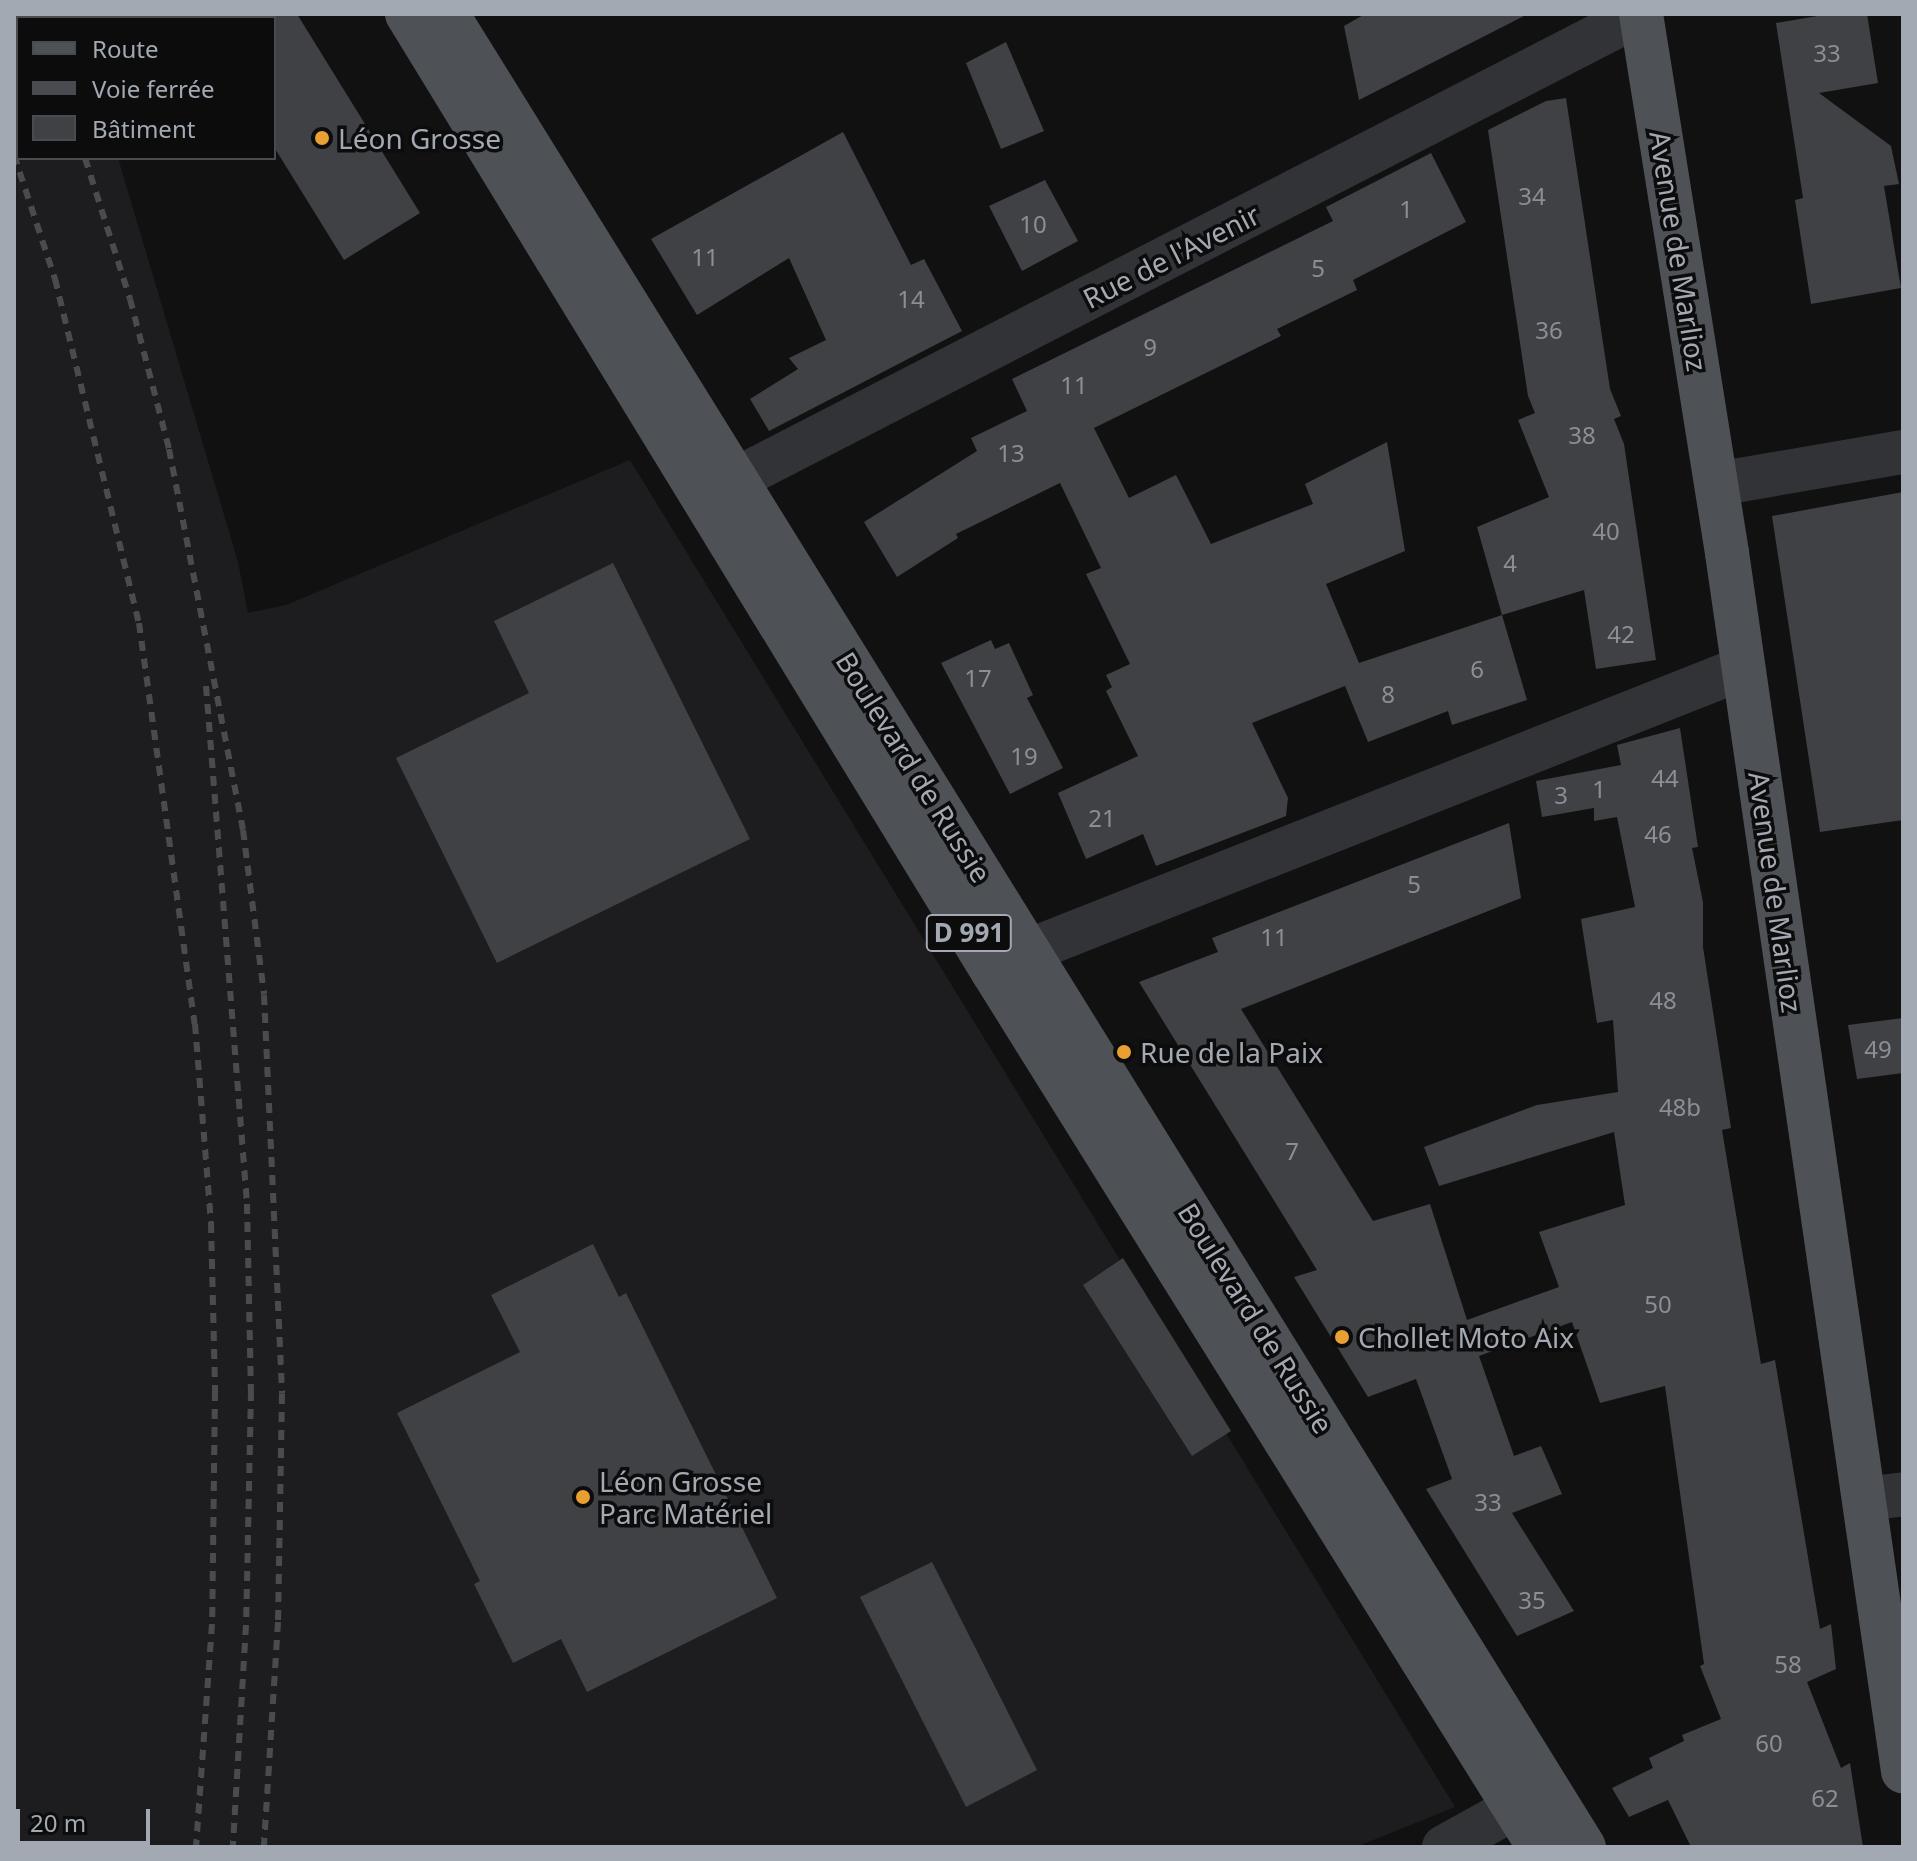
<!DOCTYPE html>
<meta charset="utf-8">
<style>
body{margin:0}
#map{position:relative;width:1917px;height:1861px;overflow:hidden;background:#111112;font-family:"Noto Sans",sans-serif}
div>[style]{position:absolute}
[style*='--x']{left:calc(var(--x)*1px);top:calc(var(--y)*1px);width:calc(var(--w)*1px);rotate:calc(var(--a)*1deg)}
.built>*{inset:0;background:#1d1d1f}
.building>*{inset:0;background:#404145}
.minor>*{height:44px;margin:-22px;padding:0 22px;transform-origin:22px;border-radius:22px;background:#323337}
.major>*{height:44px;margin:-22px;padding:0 22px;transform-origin:22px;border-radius:22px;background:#4e5156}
.rail>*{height:6px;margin-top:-3px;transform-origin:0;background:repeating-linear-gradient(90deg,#494b50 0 10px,transparent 0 18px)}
.dots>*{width:22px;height:22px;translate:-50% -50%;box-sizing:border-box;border:4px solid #0c0c0d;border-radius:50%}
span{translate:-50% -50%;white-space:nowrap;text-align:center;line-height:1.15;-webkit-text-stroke:7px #0c0c0d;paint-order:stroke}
.number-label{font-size:24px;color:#8a8f97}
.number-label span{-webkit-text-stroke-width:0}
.shield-label span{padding:2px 6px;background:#0c0c0d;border:2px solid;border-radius:6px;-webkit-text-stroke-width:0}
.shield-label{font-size:26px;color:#a3a9b2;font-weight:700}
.poi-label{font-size:28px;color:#a3a9b2}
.left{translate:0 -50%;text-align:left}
.street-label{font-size:28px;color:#a3a9b2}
.frame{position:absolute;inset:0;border:16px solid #a3a9b2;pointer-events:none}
.legend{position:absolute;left:16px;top:16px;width:260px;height:144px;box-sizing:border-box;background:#0c0c0d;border:2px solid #484b4f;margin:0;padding:10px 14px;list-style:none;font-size:24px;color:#a3a9b2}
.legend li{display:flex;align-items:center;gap:16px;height:40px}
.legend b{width:40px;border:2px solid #484b4f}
.scale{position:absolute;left:16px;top:1809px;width:134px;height:36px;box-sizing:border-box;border:4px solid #a3a9b2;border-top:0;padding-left:10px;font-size:24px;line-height:28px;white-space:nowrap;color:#a3a9b2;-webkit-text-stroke:6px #0c0c0d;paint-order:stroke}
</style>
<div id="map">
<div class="built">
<div style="clip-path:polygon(14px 14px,67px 14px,68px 18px,18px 18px,18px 158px,118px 158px,238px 562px,248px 613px,286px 605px,630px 460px,1455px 1807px,1356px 1847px,14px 1847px)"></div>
</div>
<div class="building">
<div style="clip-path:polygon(274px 14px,297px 14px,420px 213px,344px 260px,274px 147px)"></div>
<div style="clip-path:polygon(1365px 14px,1528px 14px,1359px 100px,1344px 26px)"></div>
<div style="clip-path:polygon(1829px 14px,1867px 14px,1878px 83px,1819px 93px,1891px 146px,1899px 184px,1884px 186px,1901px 288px,1811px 304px,1795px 200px,1803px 198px,1776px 23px)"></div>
<div style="clip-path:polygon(1006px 42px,1044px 131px,1001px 149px,966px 63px)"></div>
<div style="clip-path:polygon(1566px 98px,1610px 389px,1621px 416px,1614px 419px,1624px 444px,1656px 660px,1596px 669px,1584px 590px,1502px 615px,1477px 527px,1549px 497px,1518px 420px,1535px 413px,1528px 396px,1488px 130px,1546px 101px)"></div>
<div style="clip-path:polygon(843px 132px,911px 265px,924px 259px,962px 331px,769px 431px,750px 399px,798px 369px,789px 358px,826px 340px,789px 258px,697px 315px,651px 239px)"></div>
<div style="clip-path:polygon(1431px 153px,1466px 222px,1353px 280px,1357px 290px,1277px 329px,1281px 336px,1094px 428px,1129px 498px,1176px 475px,1211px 544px,1313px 504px,1305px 484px,1387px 442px,1405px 551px,1326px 584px,1359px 663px,1502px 615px,1527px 700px,1452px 725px,1448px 711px,1368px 742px,1345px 686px,1252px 723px,1288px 798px,1286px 816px,1156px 866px,1143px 834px,1086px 859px,1058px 793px,1138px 756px,1106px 691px,1112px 687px,1106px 675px,1130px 664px,1086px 574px,1101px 568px,1060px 483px,956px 534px,958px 538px,897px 577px,864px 522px,977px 451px,971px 438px,1027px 411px,1012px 379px,1333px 221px,1326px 207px)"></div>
<div style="clip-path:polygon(1045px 180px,1078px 241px,1022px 271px,989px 206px)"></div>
<div style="clip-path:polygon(1903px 492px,1903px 820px,1820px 832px,1772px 516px)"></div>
<div style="clip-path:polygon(613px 563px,750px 839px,497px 963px,396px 758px,529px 693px,494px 621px)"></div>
<div style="clip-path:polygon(991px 640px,995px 649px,1009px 643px,1033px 695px,1027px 698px,1063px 768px,1010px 794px,941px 663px)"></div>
<div style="clip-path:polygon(1680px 728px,1698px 847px,1692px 848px,1703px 902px,1703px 947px,1731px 1128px,1722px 1130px,1761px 1364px,1775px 1360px,1820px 1629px,1831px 1624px,1836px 1669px,1807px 1682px,1841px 1768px,1850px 1763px,1863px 1847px,1691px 1847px,1668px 1800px,1629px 1817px,1612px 1788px,1653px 1768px,1649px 1758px,1684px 1741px,1682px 1735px,1721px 1719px,1700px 1666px,1704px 1664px,1665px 1386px,1600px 1403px,1572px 1322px,1479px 1356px,1514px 1456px,1541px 1446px,1562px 1494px,1512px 1513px,1574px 1611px,1517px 1636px,1426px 1489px,1452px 1479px,1416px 1379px,1368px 1397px,1294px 1277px,1317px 1270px,1139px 982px,1218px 952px,1212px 938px,1509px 823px,1521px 898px,1241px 1009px,1373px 1221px,1430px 1204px,1467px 1320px,1559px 1287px,1539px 1232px,1625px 1205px,1614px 1132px,1439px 1186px,1424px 1147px,1537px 1105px,1618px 1092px,1613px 1020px,1597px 1023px,1581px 919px,1635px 907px,1617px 817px,1594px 821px,1594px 808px,1542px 817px,1536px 781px,1621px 765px,1617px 745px)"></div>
<div style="clip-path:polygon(1903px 1018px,1903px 1073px,1857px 1079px,1848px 1025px)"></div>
<div style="clip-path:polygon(593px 1244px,619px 1297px,626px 1293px,777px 1598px,587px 1692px,561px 1639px,513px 1663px,474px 1584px,480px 1581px,397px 1413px,520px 1352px,491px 1295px)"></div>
<div style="clip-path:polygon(1123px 1258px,1231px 1431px,1192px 1456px,1083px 1285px)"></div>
<div style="clip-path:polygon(932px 1562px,1037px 1770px,966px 1807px,860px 1597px)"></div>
</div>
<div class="minor">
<div style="--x:1717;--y:484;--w:189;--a:-9.8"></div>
<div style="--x:703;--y:496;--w:1054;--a:-27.22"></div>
<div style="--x:995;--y:970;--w:38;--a:-30"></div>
<div style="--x:1028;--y:951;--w:769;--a:-21.59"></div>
<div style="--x:1865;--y:1499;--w:38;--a:-7"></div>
<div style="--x:1444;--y:1847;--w:118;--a:-29"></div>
</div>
<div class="major">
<div style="--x:407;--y:14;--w:1123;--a:58.55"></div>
<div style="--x:993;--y:972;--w:1031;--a:58.04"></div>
<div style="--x:447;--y:14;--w:2157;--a:58.19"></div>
<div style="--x:1641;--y:14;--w:546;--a:80.93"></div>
<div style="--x:1727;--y:553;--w:1231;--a:81.78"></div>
</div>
<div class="rail">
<div style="--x:27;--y:14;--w:4;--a:63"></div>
<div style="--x:14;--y:155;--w:131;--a:71.7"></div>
<div style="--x:55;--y:279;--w:354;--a:76.3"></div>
<div style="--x:139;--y:623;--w:405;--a:82.1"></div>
<div style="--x:195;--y:1024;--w:200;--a:85.4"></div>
<div style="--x:211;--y:1223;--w:168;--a:88.6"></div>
<div style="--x:215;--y:1391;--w:233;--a:90.7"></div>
<div style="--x:212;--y:1624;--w:224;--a:94.1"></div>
<div style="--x:85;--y:158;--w:148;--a:72.3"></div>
<div style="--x:130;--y:299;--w:155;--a:75.4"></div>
<div style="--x:169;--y:449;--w:388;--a:79"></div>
<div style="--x:243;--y:830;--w:166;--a:82.7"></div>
<div style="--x:264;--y:995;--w:399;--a:87.4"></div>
<div style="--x:282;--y:1394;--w:228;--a:91"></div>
<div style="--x:278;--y:1622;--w:225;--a:93.6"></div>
<div style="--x:206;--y:686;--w:520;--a:85.47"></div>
<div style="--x:247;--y:1204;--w:187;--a:88.8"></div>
<div style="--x:251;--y:1391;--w:234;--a:91.2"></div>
<div style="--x:246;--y:1625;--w:222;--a:93.4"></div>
</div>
<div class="dots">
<div style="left:322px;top:138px;background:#e8a033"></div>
<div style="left:1124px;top:1052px;background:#e8a033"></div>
<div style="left:1342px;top:1337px;background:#e8a033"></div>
<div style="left:583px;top:1497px;background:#e8a033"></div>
</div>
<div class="number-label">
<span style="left:1827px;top:53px">33</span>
<span style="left:1532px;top:196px">34</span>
<span style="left:1406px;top:209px">1</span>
<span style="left:1033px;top:224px">10</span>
<span style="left:705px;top:257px">11</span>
<span style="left:1318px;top:268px">5</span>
<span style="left:911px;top:299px">14</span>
<span style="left:1549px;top:330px">36</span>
<span style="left:1150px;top:347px">9</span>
<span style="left:1074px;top:385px">11</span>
<span style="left:1582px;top:435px">38</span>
<span style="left:1011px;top:453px">13</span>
<span style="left:1606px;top:531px">40</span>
<span style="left:1510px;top:563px">4</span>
<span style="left:1621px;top:634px">42</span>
<span style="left:1477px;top:669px">6</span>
<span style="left:978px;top:678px">17</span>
<span style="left:1388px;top:694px">8</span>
<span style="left:1024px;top:756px">19</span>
<span style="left:1665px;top:778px">44</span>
<span style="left:1599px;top:789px">1</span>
<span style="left:1561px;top:795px">3</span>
<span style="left:1102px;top:818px">21</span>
<span style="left:1658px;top:834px">46</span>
<span style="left:1414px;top:884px">5</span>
<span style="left:1274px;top:937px">11</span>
<span style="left:1663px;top:1000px">48</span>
<span style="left:1878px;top:1049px">49</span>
<span style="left:1680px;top:1107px">48b</span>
<span style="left:1292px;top:1151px">7</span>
<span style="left:1658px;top:1304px">50</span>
<span style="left:1488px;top:1502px">33</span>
<span style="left:1532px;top:1600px">35</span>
<span style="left:1788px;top:1664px">58</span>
<span style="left:1769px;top:1743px">60</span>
<span style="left:1825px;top:1798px">62</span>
</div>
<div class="shield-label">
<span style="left:969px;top:933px">D 991</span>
</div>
<div class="poi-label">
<span class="left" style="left:338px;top:138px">Léon Grosse</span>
<span class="left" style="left:1140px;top:1052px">Rue de la Paix</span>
<span class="left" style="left:1358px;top:1337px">Chollet Moto Aix</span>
<span class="left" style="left:599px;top:1497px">Léon Grosse<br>Parc Matériel</span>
</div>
<div class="street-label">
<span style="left:1679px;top:251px;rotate:81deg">Avenue de Marlioz</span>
<span style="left:1171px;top:256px;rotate:-27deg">Rue de l'Avenir</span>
<span style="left:914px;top:767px;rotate:58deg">Boulevard de Russie</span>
<span style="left:1776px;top:892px;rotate:82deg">Avenue de Marlioz</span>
<span style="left:1256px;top:1318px;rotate:58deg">Boulevard de Russie</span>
</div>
<div class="frame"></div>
<ul class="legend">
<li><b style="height:10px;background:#4e5156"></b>Route</li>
<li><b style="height:10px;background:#494b50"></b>Voie ferrée</li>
<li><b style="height:22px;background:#404145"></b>Bâtiment</li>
</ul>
<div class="scale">20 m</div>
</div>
